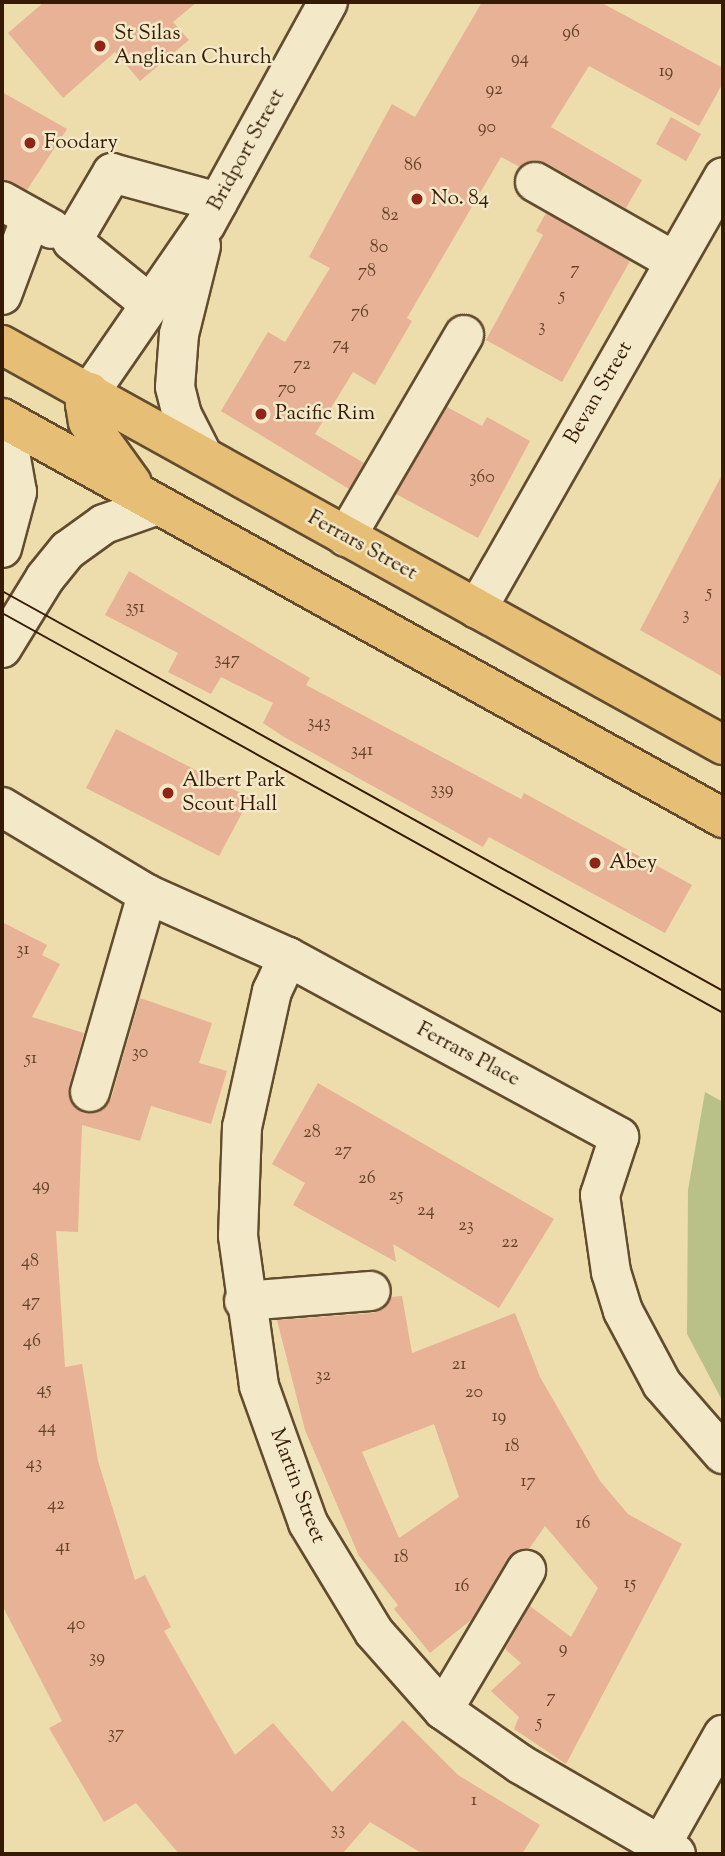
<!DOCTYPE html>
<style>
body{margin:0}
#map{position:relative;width:725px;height:1856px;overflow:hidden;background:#edddac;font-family:"Sorts Mill Goudy",serif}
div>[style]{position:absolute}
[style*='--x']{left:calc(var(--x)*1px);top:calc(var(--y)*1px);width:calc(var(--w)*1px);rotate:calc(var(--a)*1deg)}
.green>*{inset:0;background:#b9c189}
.building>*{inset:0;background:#e7b295}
.roads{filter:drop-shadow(2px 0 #634c2e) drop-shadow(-2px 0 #634c2e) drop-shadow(0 2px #634c2e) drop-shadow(0 -2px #634c2e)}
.minor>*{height:38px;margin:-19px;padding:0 19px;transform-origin:19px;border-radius:19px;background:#f3e9c9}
.major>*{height:38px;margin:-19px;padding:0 19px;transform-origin:19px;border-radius:19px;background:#e6be76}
.tram>*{height:2px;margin:-1px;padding:0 1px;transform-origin:1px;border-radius:1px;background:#351b04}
.dots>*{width:19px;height:19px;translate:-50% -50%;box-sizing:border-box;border:4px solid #f3e9c9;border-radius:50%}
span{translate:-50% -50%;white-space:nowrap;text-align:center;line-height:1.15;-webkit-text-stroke:5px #f3e9c9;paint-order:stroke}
.number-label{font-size:18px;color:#624128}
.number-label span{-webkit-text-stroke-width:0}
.poi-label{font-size:21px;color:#351b04}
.left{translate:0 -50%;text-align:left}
.street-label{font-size:21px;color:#351b04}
.frame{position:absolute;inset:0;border:4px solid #351b04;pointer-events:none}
</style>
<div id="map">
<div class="green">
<div style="clip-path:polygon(705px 1092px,723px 1102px,723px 1402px,687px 1334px,688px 1190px)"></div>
</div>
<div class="building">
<div style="clip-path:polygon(44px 2px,197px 2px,173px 22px,189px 40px,140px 81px,115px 52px,63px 98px,8px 33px)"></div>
<div style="clip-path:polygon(482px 2px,600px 2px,723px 68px,723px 83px,699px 126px,589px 66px,551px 127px,642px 180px,626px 208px,546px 163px,534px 160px,520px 167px,501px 157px,407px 318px,412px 321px,375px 385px,353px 372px,315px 434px,364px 463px,349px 489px,221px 411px,268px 332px,285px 342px,330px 268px,309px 257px,392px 104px,415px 117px)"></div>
<div style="clip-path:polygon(2px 92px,67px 129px,27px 190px,2px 179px)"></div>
<div style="clip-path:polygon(671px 117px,701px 134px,686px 161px,656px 144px)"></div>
<div style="clip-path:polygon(546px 213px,630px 261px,562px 382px,486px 340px,543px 235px,536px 231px)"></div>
<div style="clip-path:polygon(447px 407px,482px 426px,487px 417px,530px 441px,478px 538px,396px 494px)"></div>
<div style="clip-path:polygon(723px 473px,723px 677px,640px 630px)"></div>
<div style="clip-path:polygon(129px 571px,310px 678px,306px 685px,521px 799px,524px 793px,692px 885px,665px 933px,489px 837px,483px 847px,284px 737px,263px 723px,273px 703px,221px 677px,211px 694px,168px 672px,178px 653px,105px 615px)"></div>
<div style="clip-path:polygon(116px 729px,250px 798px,219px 856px,86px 788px)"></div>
<div style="clip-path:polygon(2px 922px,47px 945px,42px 955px,60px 964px,32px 1017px,84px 1033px,69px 1087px,75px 1108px,95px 1113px,111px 1099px,140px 998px,212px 1023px,199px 1063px,227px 1071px,211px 1124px,151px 1106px,140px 1141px,82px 1125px,78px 1232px,56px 1231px,65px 1367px,82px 1364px,98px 1461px,135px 1580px,145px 1575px,171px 1627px,164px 1631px,235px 1755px,273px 1723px,332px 1792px,403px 1720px,458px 1775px,540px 1825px,522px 1854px,423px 1854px,370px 1822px,342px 1854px,179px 1854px,136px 1803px,104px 1822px,49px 1728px,62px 1721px,2px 1605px)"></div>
<div style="clip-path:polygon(318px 1083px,554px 1219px,499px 1308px,393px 1244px,396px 1262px,293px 1205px,305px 1183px,272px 1164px)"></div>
<div style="clip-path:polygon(evenodd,402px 1296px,412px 1353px,515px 1313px,540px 1377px,600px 1481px,628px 1514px,682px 1544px,566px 1764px,514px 1729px,519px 1717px,491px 1691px,521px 1663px,505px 1649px,530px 1606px,571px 1637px,598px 1588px,545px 1526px,529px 1549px,516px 1551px,508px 1558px,471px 1620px,430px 1653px,394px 1609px,398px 1605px,359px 1556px,305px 1430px,277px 1320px,373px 1313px,384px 1309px,391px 1297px,402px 1296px,434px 1424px,459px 1497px,399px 1538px,362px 1452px,434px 1424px)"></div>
</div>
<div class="roads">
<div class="minor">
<div style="--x:535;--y:182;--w:160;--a:29.6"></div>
<div style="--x:2;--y:201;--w:57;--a:29.2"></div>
<div style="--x:201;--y:246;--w:91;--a:104"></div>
<div style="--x:179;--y:334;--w:53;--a:94.3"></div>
<div style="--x:175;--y:387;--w:29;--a:76"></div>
<div style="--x:182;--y:415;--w:46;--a:62.9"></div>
<div style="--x:2;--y:295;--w:83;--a:-69.6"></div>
<div style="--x:150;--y:304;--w:100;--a:-141.1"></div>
<div style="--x:72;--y:241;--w:79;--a:-59.5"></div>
<div style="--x:112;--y:173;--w:110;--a:15.3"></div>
<div style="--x:90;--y:392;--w:204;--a:-55.4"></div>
<div style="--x:206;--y:224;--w:253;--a:-61.2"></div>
<div style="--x:346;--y:537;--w:234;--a:-59.7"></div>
<div style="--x:2;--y:548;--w:58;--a:-75"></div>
<div style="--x:17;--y:492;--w:74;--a:-100.1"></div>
<div style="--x:477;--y:609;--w:497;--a:-60.3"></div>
<div style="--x:2;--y:648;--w:82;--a:-58.4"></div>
<div style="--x:45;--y:578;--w:36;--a:-51"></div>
<div style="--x:68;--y:550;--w:44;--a:-35.8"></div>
<div style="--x:104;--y:524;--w:57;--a:-19.4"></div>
<div style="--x:2;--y:807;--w:169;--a:31"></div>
<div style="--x:147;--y:894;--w:154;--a:24.1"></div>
<div style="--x:288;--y:957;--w:377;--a:28.5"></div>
<div style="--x:619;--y:1137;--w:61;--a:108.1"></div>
<div style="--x:600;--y:1195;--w:78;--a:81.9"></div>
<div style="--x:611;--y:1272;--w:41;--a:72.9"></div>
<div style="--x:623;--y:1311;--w:83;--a:61.9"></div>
<div style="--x:662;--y:1384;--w:93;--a:48.9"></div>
<div style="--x:288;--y:957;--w:38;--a:115"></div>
<div style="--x:272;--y:991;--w:139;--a:102.4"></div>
<div style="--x:242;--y:1127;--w:109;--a:92.1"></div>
<div style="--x:238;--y:1236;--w:151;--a:82"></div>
<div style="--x:259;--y:1386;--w:145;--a:70.3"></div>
<div style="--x:308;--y:1523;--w:127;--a:58.8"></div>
<div style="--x:374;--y:1632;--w:104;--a:48.5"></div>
<div style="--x:443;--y:1710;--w:94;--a:35"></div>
<div style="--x:520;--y:1764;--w:180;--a:30"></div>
<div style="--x:90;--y:1092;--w:206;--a:-73.9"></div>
<div style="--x:244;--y:1301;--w:127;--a:-4.5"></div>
<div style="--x:443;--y:1710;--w:163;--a:-59.3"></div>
<div style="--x:656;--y:1854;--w:137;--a:-60.6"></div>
</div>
<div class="major">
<div style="--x:2;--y:345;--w:825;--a:29.02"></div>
<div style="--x:90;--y:392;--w:13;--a:113"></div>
<div style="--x:85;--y:404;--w:18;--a:81"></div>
<div style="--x:88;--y:422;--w:75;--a:54.2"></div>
<div style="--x:2;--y:418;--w:825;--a:29.02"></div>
</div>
</div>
<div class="tram">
<div style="--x:2;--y:591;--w:825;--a:29.02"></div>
<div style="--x:2;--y:613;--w:825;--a:29.02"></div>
</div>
<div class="dots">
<div style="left:100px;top:46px;background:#8f2418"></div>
<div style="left:30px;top:143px;background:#8f2418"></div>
<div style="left:417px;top:199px;background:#8f2418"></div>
<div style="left:261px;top:414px;background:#8f2418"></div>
<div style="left:168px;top:793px;background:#8f2418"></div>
<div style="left:595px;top:863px;background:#8f2418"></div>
</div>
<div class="number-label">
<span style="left:571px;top:33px">96</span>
<span style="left:520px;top:59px">94</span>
<span style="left:666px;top:72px">19</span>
<span style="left:494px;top:90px">92</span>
<span style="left:487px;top:128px">90</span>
<span style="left:413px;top:166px">86</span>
<span style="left:390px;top:216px">82</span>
<span style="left:379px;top:248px">80</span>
<span style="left:575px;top:270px">7</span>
<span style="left:367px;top:272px">78</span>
<span style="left:562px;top:296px">5</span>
<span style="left:360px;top:313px">76</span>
<span style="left:542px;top:327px">3</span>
<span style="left:341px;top:345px">74</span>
<span style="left:302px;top:365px">72</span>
<span style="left:287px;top:389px">70</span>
<span style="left:482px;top:478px">360</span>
<span style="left:709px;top:593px">5</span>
<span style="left:135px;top:608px">351</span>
<span style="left:686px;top:615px">3</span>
<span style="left:227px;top:660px">347</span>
<span style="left:319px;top:723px">343</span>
<span style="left:362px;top:751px">341</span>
<span style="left:442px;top:790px">339</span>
<span style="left:23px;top:950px">31</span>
<span style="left:140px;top:1053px">30</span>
<span style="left:31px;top:1059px">51</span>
<span style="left:312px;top:1133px">28</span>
<span style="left:343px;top:1151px">27</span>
<span style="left:367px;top:1179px">26</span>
<span style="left:41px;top:1186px">49</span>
<span style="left:396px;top:1196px">25</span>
<span style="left:426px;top:1211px">24</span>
<span style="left:466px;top:1226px">23</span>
<span style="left:510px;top:1243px">22</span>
<span style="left:30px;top:1262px">48</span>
<span style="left:31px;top:1302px">47</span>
<span style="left:32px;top:1342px">46</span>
<span style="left:459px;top:1365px">21</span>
<span style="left:323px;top:1376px">32</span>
<span style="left:44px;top:1390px">45</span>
<span style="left:474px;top:1393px">20</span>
<span style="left:499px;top:1417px">19</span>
<span style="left:47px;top:1428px">44</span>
<span style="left:512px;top:1447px">18</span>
<span style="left:34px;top:1464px">43</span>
<span style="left:528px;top:1482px">17</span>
<span style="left:56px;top:1505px">42</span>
<span style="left:583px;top:1524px">16</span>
<span style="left:63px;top:1547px">41</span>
<span style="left:401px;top:1558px">18</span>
<span style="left:630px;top:1584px">15</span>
<span style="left:462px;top:1587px">16</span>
<span style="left:76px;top:1625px">40</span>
<span style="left:563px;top:1649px">9</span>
<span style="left:97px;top:1658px">39</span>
<span style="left:551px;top:1698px">7</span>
<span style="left:539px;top:1723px">5</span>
<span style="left:116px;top:1734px">37</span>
<span style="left:474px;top:1801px">1</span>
<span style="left:338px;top:1830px">33</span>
</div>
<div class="poi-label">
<span class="left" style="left:114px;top:46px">St Silas<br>Anglican Church</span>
<span class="left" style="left:44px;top:143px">Foodary</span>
<span class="left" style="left:431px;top:199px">No. 84</span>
<span class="left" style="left:275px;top:414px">Pacific Rim</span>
<span class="left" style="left:182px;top:793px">Albert Park<br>Scout Hall</span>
<span class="left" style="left:609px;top:863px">Abey</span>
</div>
<div class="street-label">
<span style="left:247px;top:150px;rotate:-61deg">Bridport Street</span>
<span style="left:599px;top:393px;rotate:-60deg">Bevan Street</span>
<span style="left:362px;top:546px;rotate:29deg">Ferrars Street</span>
<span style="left:468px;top:1055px;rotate:28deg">Ferrars Place</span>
<span style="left:297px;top:1486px;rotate:69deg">Martin Street</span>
</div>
<div class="frame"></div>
</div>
